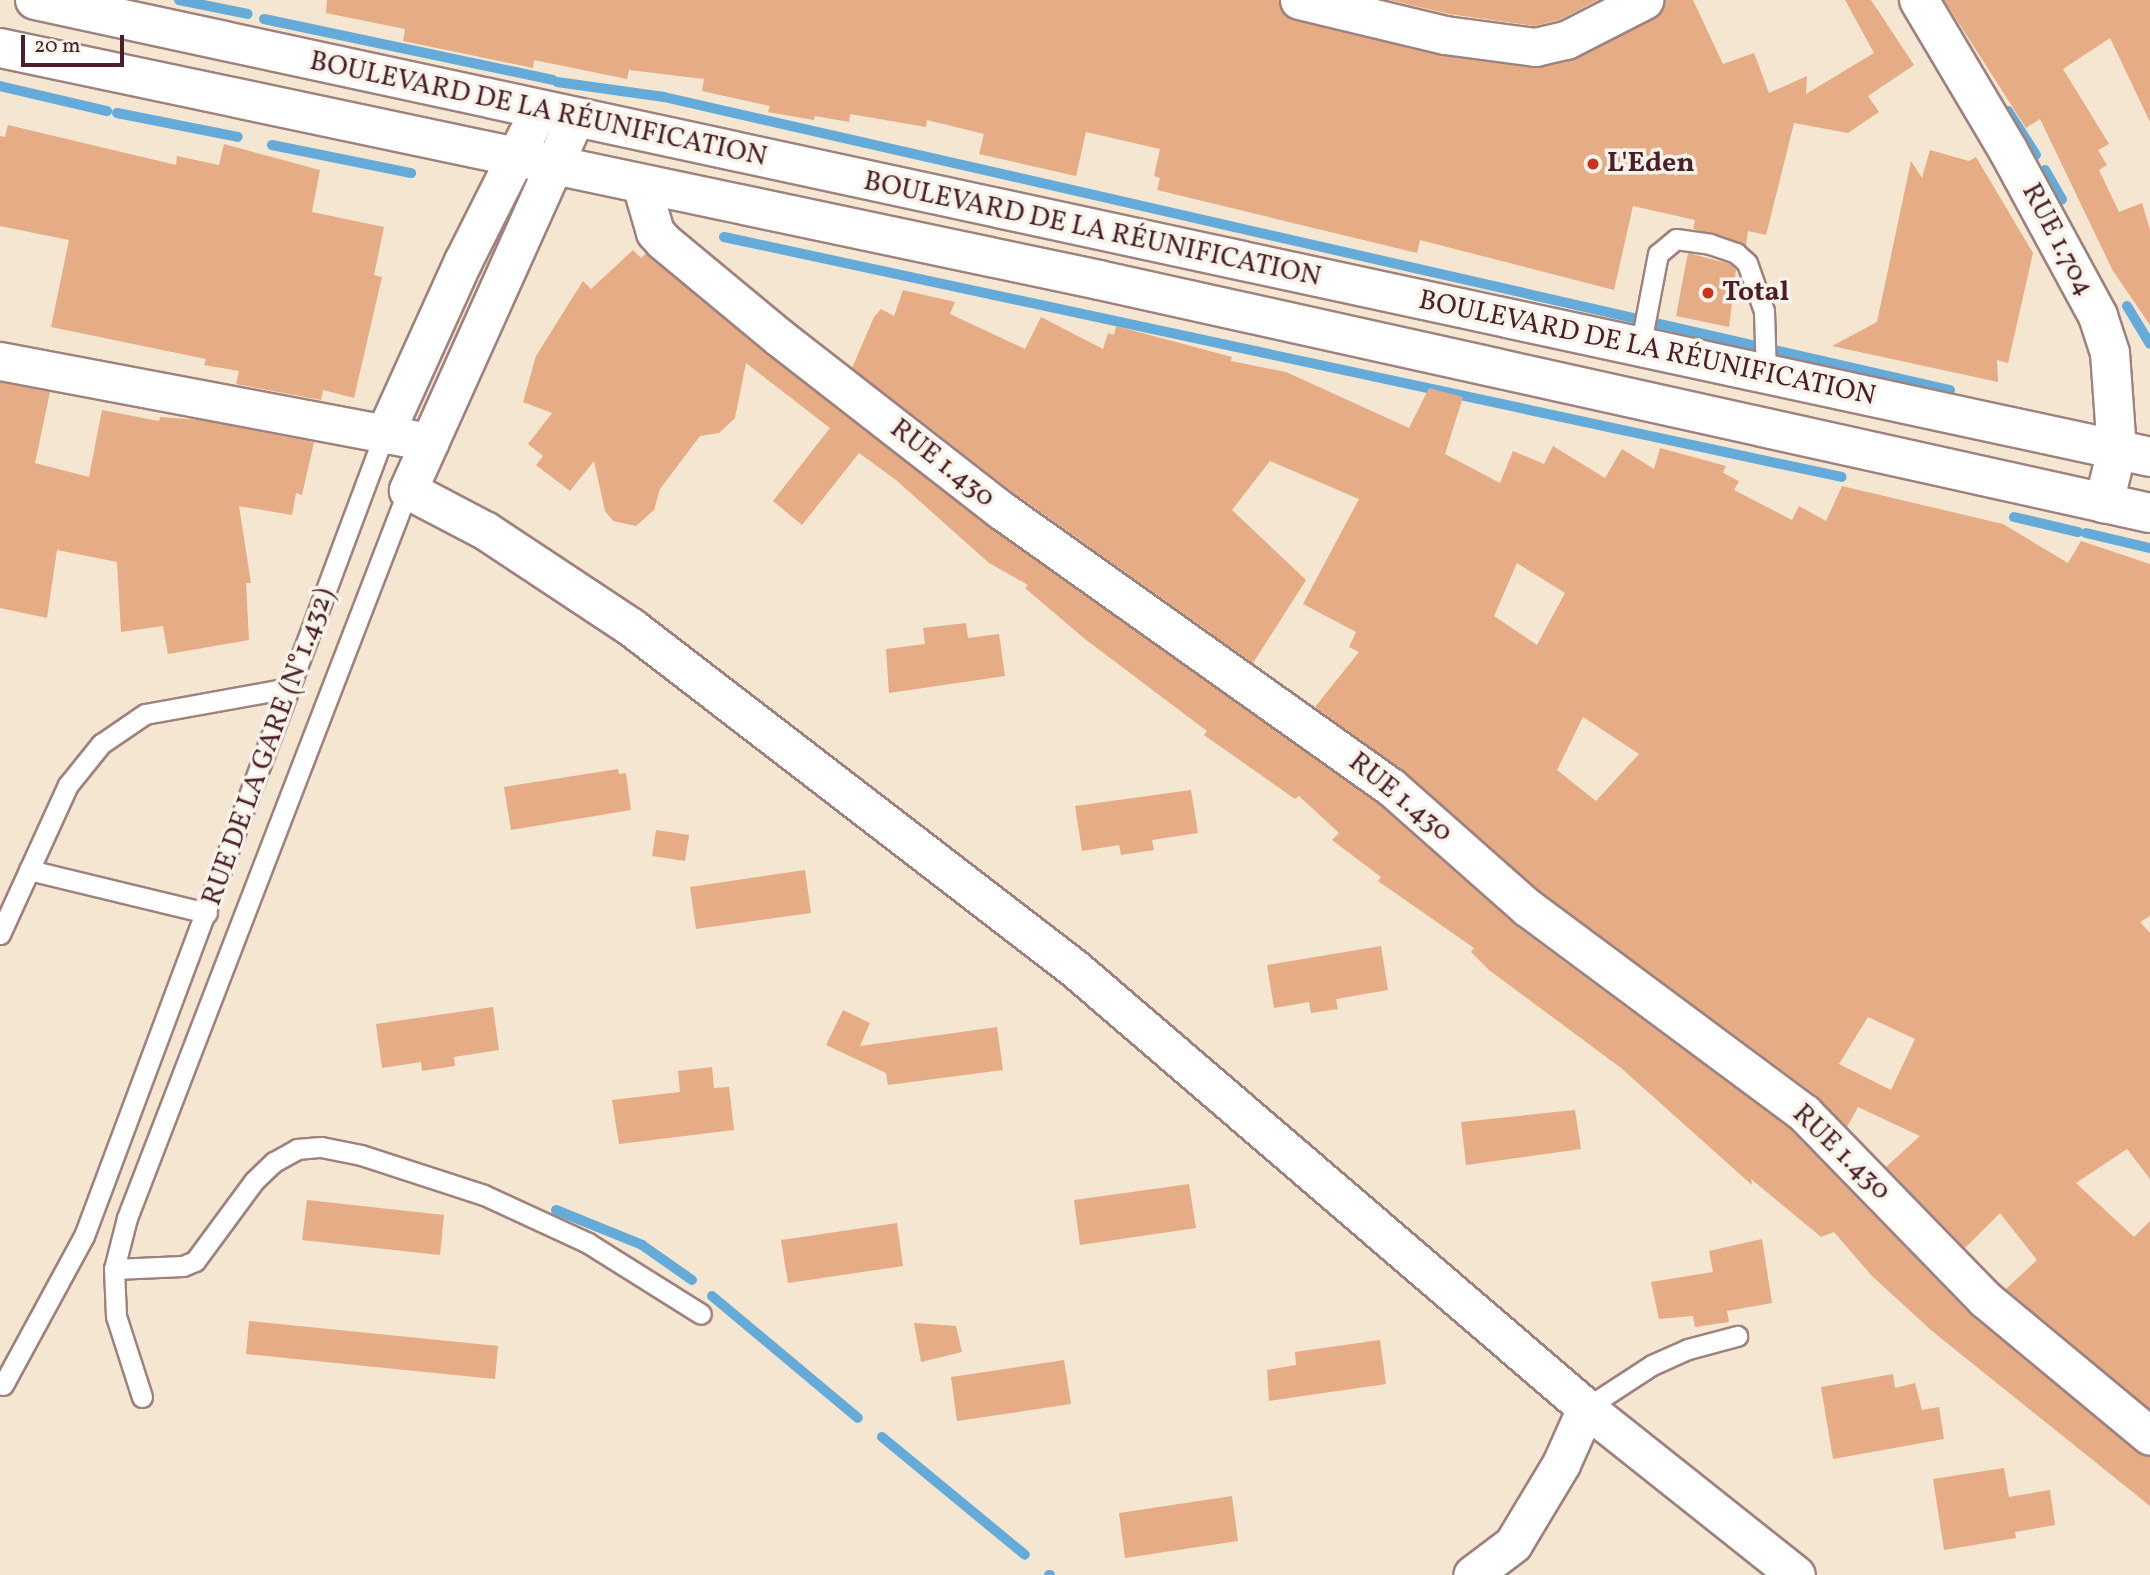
<!DOCTYPE html>
<meta charset="utf-8">
<style>
body{margin:0}
#map{position:relative;width:2150px;height:1575px;overflow:hidden;background:#f4e6d1;font-family:Vollkorn,serif}
div>[style]{position:absolute}
[style*='--x']{left:calc(var(--x)*1px);top:calc(var(--y)*1px);width:calc(var(--w)*1px);rotate:calc(var(--a)*1deg)}
.stream>*{height:10px;margin:-5px;padding:0 5px;transform-origin:5px;border-radius:5px;background:#64abda}
.building>*{inset:0;background:#e5ac85}
.roads{filter:drop-shadow(2px 0 #9f827e) drop-shadow(-2px 0 #9f827e) drop-shadow(0 2px #9f827e) drop-shadow(0 -2px #9f827e)}
.service>*{height:19px;margin:-9.5px;padding:0 9.5px;transform-origin:9.5px;border-radius:9.5px;background:#fff}
.minor>*{height:37px;margin:-18.5px;padding:0 18.5px;transform-origin:18.5px;border-radius:18.5px;background:#fff}
.tertiary>*{height:38px;margin:-19px;padding:0 19px;transform-origin:19px;border-radius:19px;background:#fff}
.primary>*{height:38px;margin:-19px;padding:0 19px;transform-origin:19px;border-radius:19px;background:#fff}
.dots>*{width:19px;height:19px;translate:-50% -50%;box-sizing:border-box;border:4px solid #f7f3e8;border-radius:50%}
span{translate:-50% -50%;white-space:nowrap;text-align:center;line-height:1.15;-webkit-text-stroke:7px #f7f3e8;paint-order:stroke}
.street-label{font-size:28px;color:#4a1f2b}
.poi-label{font-size:28px;color:#4a1f2b;font-weight:700}
.left{translate:0 -50%;text-align:left}
.scale{position:absolute;left:21px;top:35px;width:103px;height:32px;box-sizing:border-box;border:4px solid #4a1f2b;border-top:0;padding-left:9px;font-size:21px;line-height:24px;white-space:nowrap;color:#4a1f2b;-webkit-text-stroke:5px #f7f3e8;paint-order:stroke}
</style>
<div id="map">
<div class="stream">
<div style="--x:179;--y:0;--w:70;--a:11.5"></div>
<div style="--x:264;--y:19;--w:295;--a:11.9"></div>
<div style="--x:557;--y:82;--w:108;--a:8"></div>
<div style="--x:664;--y:97;--w:1319;--a:12.84"></div>
<div style="--x:0;--y:86;--w:110;--a:13.2"></div>
<div style="--x:2008;--y:111;--w:52;--a:57.5"></div>
<div style="--x:117;--y:113;--w:123;--a:11.2"></div>
<div style="--x:272;--y:145;--w:142;--a:11.4"></div>
<div style="--x:2045;--y:170;--w:34;--a:60"></div>
<div style="--x:724;--y:237;--w:1143;--a:12.12"></div>
<div style="--x:2127;--y:306;--w:44;--a:58.8"></div>
<div style="--x:2014;--y:517;--w:66;--a:13.2"></div>
<div style="--x:2086;--y:533;--w:66;--a:13.2"></div>
<div style="--x:556;--y:1210;--w:93;--a:22.1"></div>
<div style="--x:642;--y:1245;--w:61;--a:35"></div>
<div style="--x:712;--y:1296;--w:190;--a:39.9"></div>
<div style="--x:882;--y:1437;--w:185;--a:39.5"></div>
<div style="--x:1049;--y:1575;--w:1;--a:0"></div>
</div>
<div class="building">
<div style="clip-path:polygon(327px 0,1279px 0,1284px 15px,1294px 20px,1440px 55px,1533px 68px,1575px 59px,1654px 19px,1665px 0,1693px 0,1723px 64px,1754px 53px,1769px 93px,1807px 76px,1806px 94px,1874px 53px,1845px 0,1871px 0,1914px 65px,1868px 96px,1879px 112px,1848px 133px,1794px 123px,1766px 235px,1748px 231px,1746px 245px,1693px 229px,1695px 220px,1633px 206px,1614px 290px,1420px 240px,1417px 253px,1157px 190px,1160px 178px,1154px 176px,1160px 149px,1086px 132px,1076px 176px,979px 154px,984px 134px,927px 120px,926px 127px,850px 114px,849px 122px,815px 116px,814px 120px,768px 112px,770px 106px,702px 91px,704px 79px,629px 70px,627px 79px,534px 60px,533px 68px,403px 41px,405px 29px,326px 13px)"></div>
<div style="clip-path:polygon(1389px 0,1598px 0,1559px 20px,1534px 26px,1449px 14px)"></div>
<div style="clip-path:polygon(1944px 0,2150px 0,2150px 122px,2110px 38px,2063px 69px,2109px 144px,2098px 150px,2107px 165px,2099px 170px,2119px 212px,2142px 203px,2150px 230px,2150px 325px,2113px 271px,2040px 119px,2026px 128px)"></div>
<div style="clip-path:polygon(8px 125px,176px 165px,177px 156px,219px 165px,224px 144px,320px 170px,312px 212px,384px 227px,374px 275px,382px 277px,354px 398px,323px 390px,321px 400px,236px 384px,239px 371px,204px 365px,206px 359px,51px 327px,69px 240px,0 226px,0 136px,5px 137px)"></div>
<div style="clip-path:polygon(1930px 150px,1969px 161px,1976px 157px,2033px 253px,2008px 363px,1997px 360px,1998px 382px,1832px 346px,1877px 322px,1911px 161px,1922px 178px)"></div>
<div style="clip-path:polygon(633px 250px,641px 258px,646px 253px,989px 527px,1378px 803px,1515px 925px,1790px 1129px,1971px 1315px,2137px 1452px,2150px 1456px,2150px 1506px,1932px 1331px,1872px 1276px,1834px 1232px,1821px 1237px,1751px 1179px,1752px 1185px,1621px 1068px,1489px 970px,1471px 952px,1474px 948px,1378px 881px,1381px 877px,1332px 840px,1339px 833px,1299px 796px,1295px 799px,1204px 735px,1207px 731px,1085px 639px,1025px 588px,1028px 585px,989px 563px,896px 480px,859px 453px,802px 525px,773px 501px,830px 428px,746px 363px,735px 418px,719px 433px,700px 436px,660px 489px,654px 510px,636px 526px,613px 521px,605px 511px,594px 461px,570px 491px,536px 465px,543px 456px,528px 444px,552px 413px,523px 402px,536px 356px,583px 281px,591px 289px)"></div>
<div style="clip-path:polygon(1688px 253px,1730px 264px,1736px 270px,1729px 327px,1676px 316px)"></div>
<div style="clip-path:polygon(evenodd,903px 290px,955px 302px,950px 314px,1025px 349px,1041px 317px,1103px 349px,1108px 333px,1114px 335px,1116px 326px,1232px 357px,1231px 361px,1286px 372px,1409px 428px,1429px 388px,1463px 397px,1445px 454px,1500px 483px,1513px 451px,1544px 464px,1553px 446px,1605px 478px,1622px 449px,1654px 469px,1660px 448px,1726px 466px,1723px 473px,1739px 481px,1734px 490px,1792px 520px,1799px 506px,1826px 521px,1842px 486px,2003px 524px,2068px 563px,2081px 541px,2150px 564px,2150px 916px,2140px 922px,2150px 933px,2150px 1179px,2127px 1149px,2076px 1183px,2134px 1237px,2150px 1221px,2150px 1409px,2006px 1289px,2037px 1260px,2000px 1213px,1965px 1248px,1886px 1167px,1920px 1136px,1858px 1107px,1847px 1127px,1817px 1096px,1541px 892px,1403px 770px,1315px 707px,1359px 652px,1349px 647px,1356px 632px,1303px 604px,1359px 499px,1270px 461px,1232px 510px,1306px 580px,1253px 663px,1014px 493px,852px 368px,874px 317px,881px 309px,894px 316px,903px 290px,1517px 563px,1565px 593px,1537px 645px,1494px 616px,1517px 563px,903px 290px,1583px 717px,1639px 754px,1596px 801px,1557px 770px,1583px 717px,903px 290px,1868px 1017px,1915px 1039px,1891px 1090px,1839px 1064px,1868px 1017px)"></div>
<div style="clip-path:polygon(0 382px,50px 392px,35px 463px,89px 477px,102px 410px,159px 421px,160px 417px,200px 420px,314px 442px,302px 495px,296px 493px,292px 515px,239px 506px,251px 583px,246px 583px,249px 640px,168px 654px,163px 626px,121px 632px,117px 562px,57px 550px,47px 618px,0 608px)"></div>
<div style="clip-path:polygon(966px 623px,968px 638px,999px 634px,1005px 676px,889px 693px,886px 649px,925px 644px,923px 628px)"></div>
<div style="clip-path:polygon(618px 769px,619px 774px,626px 773px,631px 810px,511px 830px,504px 787px)"></div>
<div style="clip-path:polygon(1191px 790px,1198px 833px,1152px 840px,1154px 850px,1121px 855px,1119px 845px,1082px 851px,1075px 806px)"></div>
<div style="clip-path:polygon(656px 830px,689px 835px,685px 861px,652px 856px)"></div>
<div style="clip-path:polygon(805px 870px,811px 913px,696px 929px,690px 887px)"></div>
<div style="clip-path:polygon(1381px 946px,1388px 990px,1336px 999px,1338px 1009px,1311px 1013px,1309px 1002px,1274px 1008px,1267px 965px)"></div>
<div style="clip-path:polygon(493px 1007px,499px 1050px,454px 1057px,455px 1066px,422px 1071px,421px 1062px,382px 1068px,376px 1024px)"></div>
<div style="clip-path:polygon(843px 1010px,870px 1023px,860px 1046px,997px 1027px,1003px 1070px,888px 1085px,886px 1073px,826px 1045px)"></div>
<div style="clip-path:polygon(712px 1067px,714px 1088px,729px 1087px,734px 1130px,619px 1144px,612px 1100px,680px 1092px,678px 1071px)"></div>
<div style="clip-path:polygon(1575px 1110px,1581px 1149px,1466px 1165px,1461px 1122px)"></div>
<div style="clip-path:polygon(1189px 1184px,1196px 1228px,1080px 1245px,1074px 1200px)"></div>
<div style="clip-path:polygon(307px 1200px,444px 1215px,440px 1255px,302px 1240px)"></div>
<div style="clip-path:polygon(897px 1223px,903px 1266px,788px 1283px,781px 1240px)"></div>
<div style="clip-path:polygon(1762px 1239px,1772px 1303px,1727px 1311px,1729px 1322px,1695px 1327px,1693px 1316px,1659px 1319px,1651px 1282px,1713px 1272px,1709px 1251px)"></div>
<div style="clip-path:polygon(249px 1321px,498px 1346px,495px 1379px,246px 1354px)"></div>
<div style="clip-path:polygon(914px 1323px,956px 1326px,962px 1352px,921px 1362px)"></div>
<div style="clip-path:polygon(1380px 1340px,1386px 1384px,1269px 1401px,1267px 1370px,1296px 1365px,1295px 1352px)"></div>
<div style="clip-path:polygon(1064px 1360px,1071px 1404px,957px 1421px,951px 1377px)"></div>
<div style="clip-path:polygon(1893px 1374px,1895px 1388px,1915px 1383px,1922px 1410px,1939px 1407px,1944px 1439px,1833px 1459px,1821px 1387px)"></div>
<div style="clip-path:polygon(2004px 1468px,2009px 1497px,2050px 1490px,2055px 1525px,2015px 1532px,2016px 1538px,1944px 1550px,1933px 1479px)"></div>
<div style="clip-path:polygon(1232px 1496px,1238px 1541px,1125px 1558px,1119px 1513px)"></div>
</div>
<div class="roads">
<div class="service">
<div style="--x:1640;--y:348;--w:96;--a:-79.2"></div>
<div style="--x:1658;--y:254;--w:23;--a:-40"></div>
<div style="--x:1676;--y:239;--w:34;--a:8"></div>
<div style="--x:1710;--y:244;--w:28;--a:19"></div>
<div style="--x:1736;--y:253;--w:15;--a:42"></div>
<div style="--x:1747;--y:263;--w:51;--a:70.5"></div>
<div style="--x:1764;--y:311;--w:63;--a:88.2"></div>
<div style="--x:29;--y:870;--w:183;--a:13.6"></div>
<div style="--x:0;--y:934;--w:164;--a:-65.5"></div>
<div style="--x:68;--y:785;--w:53;--a:-51.2"></div>
<div style="--x:101;--y:744;--w:53;--a:-34.3"></div>
<div style="--x:145;--y:714;--w:147;--a:-10.2"></div>
<div style="--x:114;--y:1269;--w:69;--a:-2.5"></div>
<div style="--x:183;--y:1266;--w:13;--a:-23"></div>
<div style="--x:195;--y:1261;--w:99;--a:-53.6"></div>
<div style="--x:254;--y:1181;--w:28;--a:-44"></div>
<div style="--x:274;--y:1162;--w:26;--a:-29"></div>
<div style="--x:297;--y:1149;--w:24;--a:-5"></div>
<div style="--x:321;--y:1147;--w:41;--a:11.3"></div>
<div style="--x:361;--y:1155;--w:129;--a:18"></div>
<div style="--x:484;--y:1195;--w:115;--a:24.8"></div>
<div style="--x:588;--y:1243;--w:133;--a:32.1"></div>
<div style="--x:3;--y:1385;--w:170;--a:-61.5"></div>
<div style="--x:84;--y:1236;--w:855;--a:-69.47"></div>
<div style="--x:142;--y:1397;--w:85;--a:-107.8"></div>
<div style="--x:116;--y:1316;--w:47;--a:-92.4"></div>
<div style="--x:114;--y:1269;--w:53;--a:-75.7"></div>
<div style="--x:127;--y:1218;--w:780;--a:-68.89"></div>
<div style="--x:1586;--y:1408;--w:79;--a:-33.1"></div>
<div style="--x:1652;--y:1365;--w:39;--a:-24"></div>
<div style="--x:1688;--y:1349;--w:51;--a:-14.9"></div>
</div>
<div class="minor">
<div style="--x:1299;--y:0;--w:150;--a:13.5"></div>
<div style="--x:1445;--y:35;--w:91;--a:7.6"></div>
<div style="--x:1535;--y:47;--w:32;--a:-13"></div>
<div style="--x:1566;--y:40;--w:88;--a:-27.1"></div>
<div style="--x:575;--y:118;--w:408;--a:114.2"></div>
<div style="--x:408;--y:490;--w:88;--a:27.7"></div>
<div style="--x:486;--y:531;--w:174;--a:33.5"></div>
<div style="--x:631;--y:627;--w:559;--a:37.59"></div>
<div style="--x:1074;--y:968;--w:675;--a:40.67"></div>
<div style="--x:1586;--y:1408;--w:61;--a:114.1"></div>
<div style="--x:1561;--y:1464;--w:93;--a:121"></div>
<div style="--x:1513;--y:1544;--w:51;--a:142.9"></div>
<div style="--x:641;--y:184;--w:50;--a:73.7"></div>
<div style="--x:655;--y:232;--w:12;--a:48"></div>
<div style="--x:663;--y:241;--w:152;--a:39.7"></div>
<div style="--x:780;--y:338;--w:280;--a:37.9"></div>
<div style="--x:1001;--y:510;--w:478;--a:35.4"></div>
<div style="--x:1391;--y:787;--w:183;--a:41.5"></div>
<div style="--x:1528;--y:908;--w:344;--a:36.6"></div>
<div style="--x:1804;--y:1113;--w:260;--a:45.8"></div>
<div style="--x:1985;--y:1299;--w:214;--a:39.7"></div>
<div style="--x:0;--y:361;--w:437;--a:10.7"></div>
<div style="--x:384;--y:435;--w:191;--a:-65.6"></div>
<div style="--x:463;--y:261;--w:169;--a:-63.3"></div>
<div style="--x:1586;--y:1408;--w:268;--a:38.5"></div>
</div>
<div class="tertiary">
<div style="--x:1919;--y:0;--w:174;--a:59.3"></div>
<div style="--x:2008;--y:150;--w:189;--a:61.5"></div>
<div style="--x:2098;--y:316;--w:39;--a:72"></div>
<div style="--x:2110;--y:353;--w:97;--a:85.9"></div>
<div style="--x:2117;--y:450;--w:55;--a:103.8"></div>
</div>
<div class="primary">
<div style="--x:35;--y:0;--w:2164;--a:12.19"></div>
<div style="--x:0;--y:48;--w:1123;--a:11.92"></div>
<div style="--x:1099;--y:280;--w:1077;--a:12.5"></div>
</div>
</div>
<div class="dots">
<div style="left:1593px;top:164px;background:#c8321e"></div>
<div style="left:1708px;top:293px;background:#c8321e"></div>
</div>
<div class="street-label">
<span style="left:538px;top:110px;rotate:12deg">BOULEVARD DE LA RÉUNIFICATION</span>
<span style="left:1092px;top:230px;rotate:12deg">BOULEVARD DE LA RÉUNIFICATION</span>
<span style="left:2057px;top:240px;rotate:62deg">RUE 1.704</span>
<span style="left:1647px;top:349px;rotate:12deg">BOULEVARD DE LA RÉUNIFICATION</span>
<span style="left:942px;top:464px;rotate:38deg">RUE 1.430</span>
<span style="left:269px;top:747px;rotate:-70deg">RUE DE LA GARE (N°1.432)</span>
<span style="left:1400px;top:798px;rotate:39deg">RUE 1.430</span>
<span style="left:1841px;top:1153px;rotate:44deg">RUE 1.430</span>
</div>
<div class="poi-label">
<span class="left" style="left:1607px;top:164px">L'Eden</span>
<span class="left" style="left:1722px;top:293px">Total</span>
</div>
<div class="scale">20 m</div>
</div>
